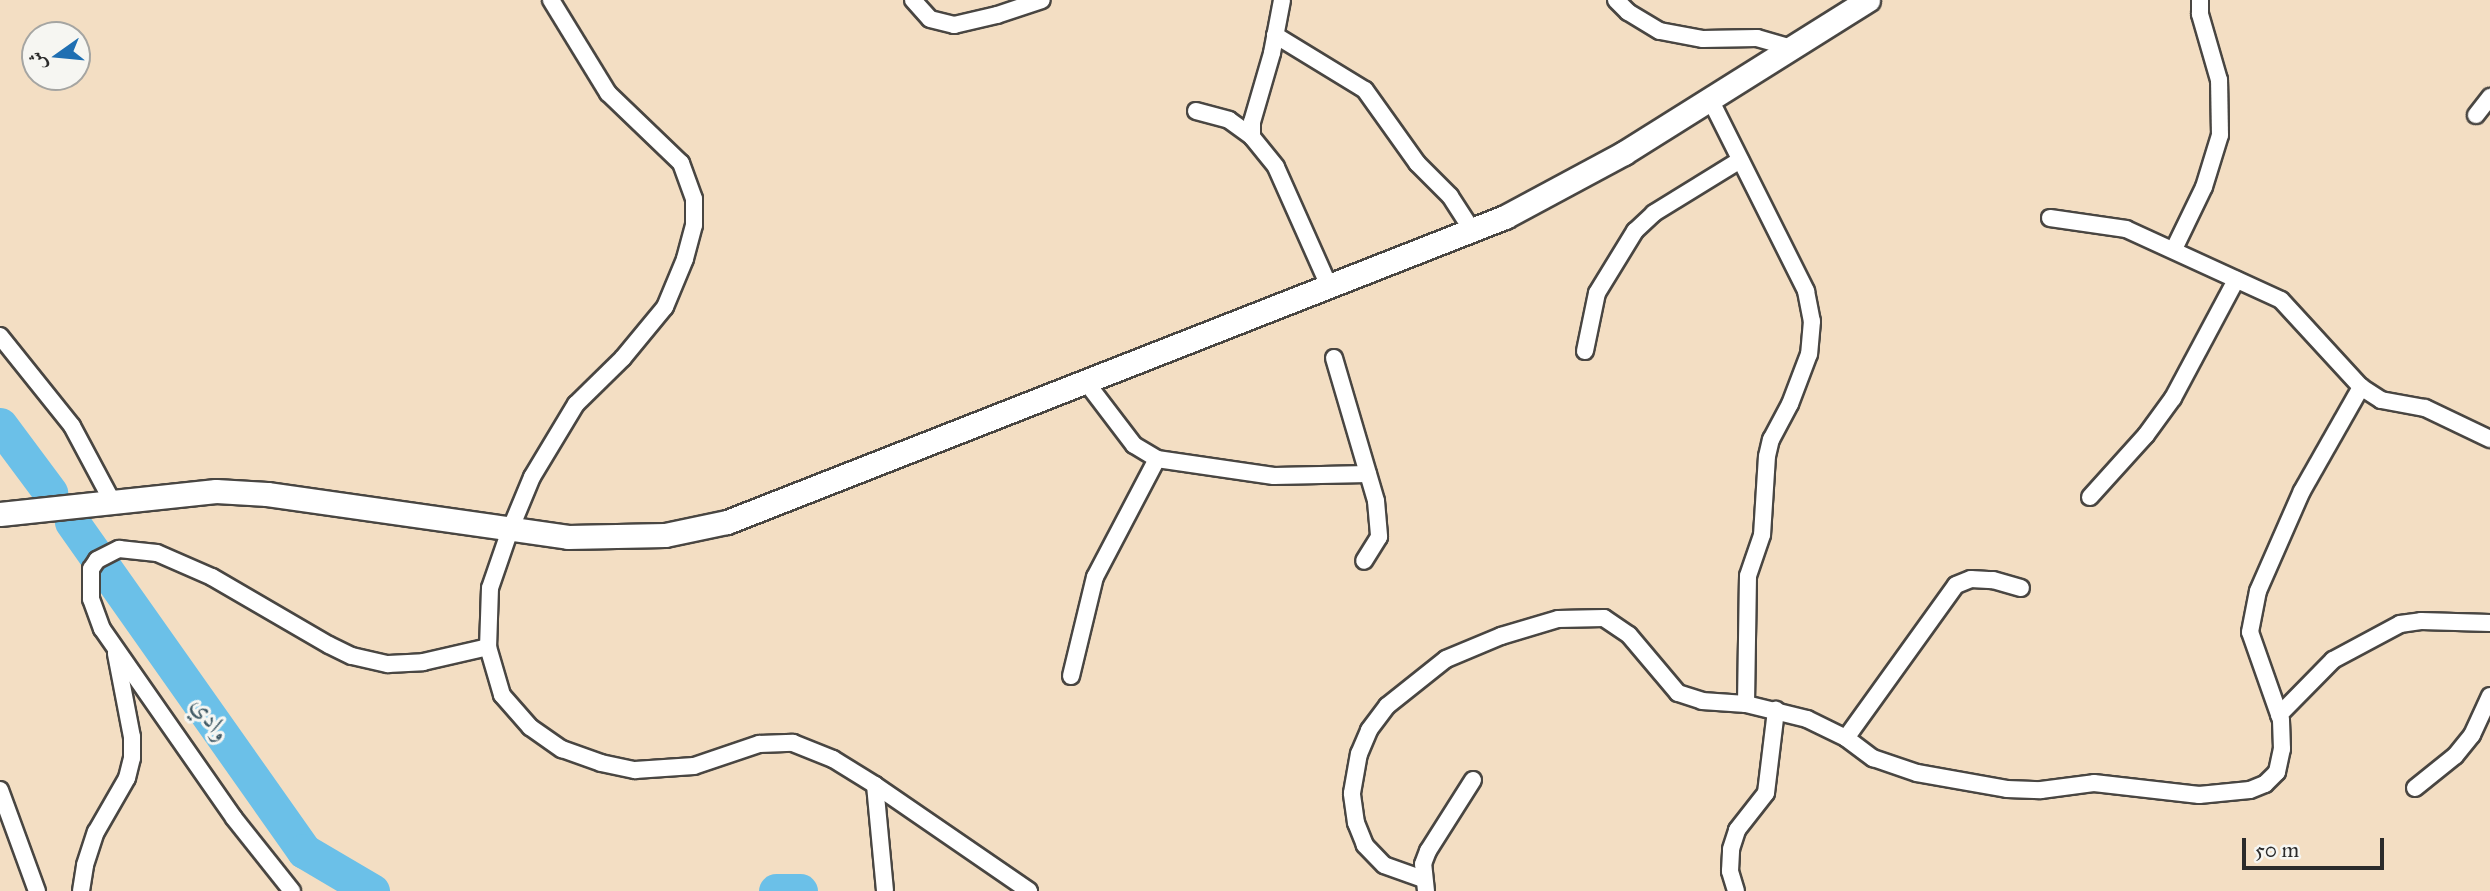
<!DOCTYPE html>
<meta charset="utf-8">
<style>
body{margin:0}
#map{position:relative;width:2490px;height:891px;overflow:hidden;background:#f3dec3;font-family:"IM FELL Great Primer",Amiri,serif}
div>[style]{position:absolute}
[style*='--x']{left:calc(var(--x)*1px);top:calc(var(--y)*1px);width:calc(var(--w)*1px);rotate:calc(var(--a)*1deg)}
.river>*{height:35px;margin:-17.5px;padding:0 17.5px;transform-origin:17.5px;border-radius:17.5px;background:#6bc0e8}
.roads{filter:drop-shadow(2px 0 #494642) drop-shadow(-2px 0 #494642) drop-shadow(0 2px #494642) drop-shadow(0 -2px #494642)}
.minor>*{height:16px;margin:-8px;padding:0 8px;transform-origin:8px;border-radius:8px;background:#fff}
.secondary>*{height:23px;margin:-11.5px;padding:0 11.5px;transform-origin:11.5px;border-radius:11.5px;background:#fff}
span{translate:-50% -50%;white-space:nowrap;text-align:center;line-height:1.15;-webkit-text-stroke:6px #f6f6f2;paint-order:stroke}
.water-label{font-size:26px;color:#3e5864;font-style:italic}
.north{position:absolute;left:21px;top:21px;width:70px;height:70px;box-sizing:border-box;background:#f6f6f2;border:2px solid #a5a5a2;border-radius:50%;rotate:255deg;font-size:19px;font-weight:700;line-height:28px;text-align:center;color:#2b2b2b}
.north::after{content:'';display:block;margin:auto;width:24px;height:32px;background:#1f6fb2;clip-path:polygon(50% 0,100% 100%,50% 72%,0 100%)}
.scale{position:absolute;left:2242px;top:838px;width:142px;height:32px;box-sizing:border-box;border:4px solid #2b2b2b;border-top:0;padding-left:9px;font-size:21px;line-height:24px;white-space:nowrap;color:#2b2b2b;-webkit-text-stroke:5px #f6f6f2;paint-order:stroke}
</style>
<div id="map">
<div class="river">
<div style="--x:0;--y:425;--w:84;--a:53.3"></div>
<div style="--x:72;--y:522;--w:403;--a:54.8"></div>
<div style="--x:304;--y:851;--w:79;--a:30.5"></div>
<div style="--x:776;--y:891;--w:24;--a:0"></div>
</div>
<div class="roads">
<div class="minor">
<div style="--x:551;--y:0;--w:109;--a:58.5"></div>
<div style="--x:608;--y:93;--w:101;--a:43.8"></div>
<div style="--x:681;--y:163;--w:38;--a:70"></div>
<div style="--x:694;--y:199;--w:26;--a:90"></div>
<div style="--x:694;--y:225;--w:35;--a:105"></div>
<div style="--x:685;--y:259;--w:52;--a:112.6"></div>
<div style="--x:665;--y:307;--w:66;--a:129.5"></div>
<div style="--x:623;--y:358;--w:66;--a:135.6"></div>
<div style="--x:576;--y:404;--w:85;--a:121.1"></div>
<div style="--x:532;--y:477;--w:57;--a:112.5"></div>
<div style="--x:510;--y:530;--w:61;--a:109"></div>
<div style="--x:490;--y:588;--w:59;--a:91.9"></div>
<div style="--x:488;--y:647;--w:50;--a:73.7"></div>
<div style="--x:502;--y:695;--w:43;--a:48.8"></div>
<div style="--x:530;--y:727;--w:39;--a:35"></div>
<div style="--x:562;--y:749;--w:41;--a:19.7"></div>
<div style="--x:601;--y:763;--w:35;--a:12"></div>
<div style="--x:635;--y:770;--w:59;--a:-3.9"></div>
<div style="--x:694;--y:766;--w:69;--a:-18.7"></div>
<div style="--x:759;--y:744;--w:34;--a:-2"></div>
<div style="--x:793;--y:743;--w:43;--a:21.8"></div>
<div style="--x:833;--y:759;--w:49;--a:31.8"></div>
<div style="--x:875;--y:785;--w:187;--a:34.5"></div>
<div style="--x:913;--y:0;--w:25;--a:48"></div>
<div style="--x:930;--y:19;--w:25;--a:14"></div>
<div style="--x:954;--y:25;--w:44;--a:-13.1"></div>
<div style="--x:997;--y:15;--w:47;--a:-18.4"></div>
<div style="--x:1616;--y:0;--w:17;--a:45"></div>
<div style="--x:1628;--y:12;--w:37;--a:31"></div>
<div style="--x:1660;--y:31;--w:44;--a:10.5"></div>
<div style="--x:1703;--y:39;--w:54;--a:-1.1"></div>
<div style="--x:1757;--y:38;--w:35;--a:16"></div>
<div style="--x:1275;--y:35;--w:105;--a:31.4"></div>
<div style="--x:1365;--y:90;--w:90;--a:54.5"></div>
<div style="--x:1417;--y:163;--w:47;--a:45"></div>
<div style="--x:1450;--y:196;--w:40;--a:57.1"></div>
<div style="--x:1710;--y:99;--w:215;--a:63.4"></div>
<div style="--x:1806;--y:291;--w:31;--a:79"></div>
<div style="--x:1812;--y:321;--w:33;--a:95"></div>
<div style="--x:1809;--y:354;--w:53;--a:110.8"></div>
<div style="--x:1790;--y:404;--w:40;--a:118"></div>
<div style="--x:1771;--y:439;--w:17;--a:103"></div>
<div style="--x:1767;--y:456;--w:79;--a:93.6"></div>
<div style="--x:1762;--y:535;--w:43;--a:108.9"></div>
<div style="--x:1748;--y:576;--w:128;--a:90.9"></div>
<div style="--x:1196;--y:111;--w:34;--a:15"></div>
<div style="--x:1229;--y:120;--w:29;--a:36"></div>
<div style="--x:1252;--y:137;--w:38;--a:51"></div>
<div style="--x:1276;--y:167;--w:130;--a:66"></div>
<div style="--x:2476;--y:115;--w:23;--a:-52"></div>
<div style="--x:1252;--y:137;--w:15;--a:-90"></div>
<div style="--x:1252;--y:122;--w:72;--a:-73.8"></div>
<div style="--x:1272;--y:53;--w:54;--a:-79.3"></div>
<div style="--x:2050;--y:218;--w:77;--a:8.2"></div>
<div style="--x:2126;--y:229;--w:170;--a:24.6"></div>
<div style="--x:2281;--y:300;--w:118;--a:47.4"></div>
<div style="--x:2361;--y:387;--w:24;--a:33"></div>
<div style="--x:2381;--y:400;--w:45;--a:10.3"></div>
<div style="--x:2425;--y:408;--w:72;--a:25.5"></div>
<div style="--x:2174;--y:249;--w:69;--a:-64.2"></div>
<div style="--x:2204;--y:187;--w:54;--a:-72.9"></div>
<div style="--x:2220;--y:135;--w:55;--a:-91"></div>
<div style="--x:2219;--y:80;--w:69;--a:-106.1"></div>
<div style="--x:2200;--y:14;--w:14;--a:-90"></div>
<div style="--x:0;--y:336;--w:115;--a:51.3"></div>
<div style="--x:72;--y:426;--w:85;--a:61.9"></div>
<div style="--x:1585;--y:351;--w:59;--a:-78.3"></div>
<div style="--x:1597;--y:293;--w:73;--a:-58.5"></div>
<div style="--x:1635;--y:231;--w:26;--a:-43"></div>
<div style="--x:1654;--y:213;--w:101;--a:-31.6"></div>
<div style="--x:1334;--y:358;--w:149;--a:73.6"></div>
<div style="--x:1376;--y:501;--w:36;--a:85"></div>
<div style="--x:1379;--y:537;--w:28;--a:122"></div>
<div style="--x:1086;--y:382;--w:79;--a:52.7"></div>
<div style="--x:1134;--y:445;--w:27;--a:31"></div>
<div style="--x:1157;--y:459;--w:118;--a:8.3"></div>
<div style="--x:1274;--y:476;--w:94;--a:-1.2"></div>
<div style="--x:2090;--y:497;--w:84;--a:-47.9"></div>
<div style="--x:2146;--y:435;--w:46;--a:-53.9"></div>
<div style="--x:2173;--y:398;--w:134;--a:-61.9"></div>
<div style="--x:1071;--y:676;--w:102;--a:-76.4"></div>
<div style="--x:1095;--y:577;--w:133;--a:-62.3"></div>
<div style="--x:2279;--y:715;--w:77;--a:-45.5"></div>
<div style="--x:2333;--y:660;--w:76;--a:-28.2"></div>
<div style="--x:2400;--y:624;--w:21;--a:-8"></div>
<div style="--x:2421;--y:621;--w:69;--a:1.7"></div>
<div style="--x:1846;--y:738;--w:188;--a:-54.3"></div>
<div style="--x:1956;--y:585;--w:16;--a:-22"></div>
<div style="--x:1971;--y:579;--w:22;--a:3"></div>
<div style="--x:1993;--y:580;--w:29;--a:16"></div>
<div style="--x:875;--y:785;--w:106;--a:84.6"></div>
<div style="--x:2415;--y:788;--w:51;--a:-38.7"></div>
<div style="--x:2455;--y:756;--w:27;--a:-51"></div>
<div style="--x:2472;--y:735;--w:43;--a:-65.2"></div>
<div style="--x:0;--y:790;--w:108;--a:69.9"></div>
<div style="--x:1423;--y:879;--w:41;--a:-160.3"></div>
<div style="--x:1384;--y:865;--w:28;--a:-134"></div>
<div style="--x:1365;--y:845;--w:24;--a:-112"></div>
<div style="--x:1356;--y:823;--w:30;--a:-98"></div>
<div style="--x:1352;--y:793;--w:40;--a:-80"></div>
<div style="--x:1359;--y:754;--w:26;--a:-67"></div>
<div style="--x:1369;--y:730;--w:30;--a:-53"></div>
<div style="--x:1387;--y:706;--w:75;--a:-38.5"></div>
<div style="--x:1446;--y:659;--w:60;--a:-22.7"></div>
<div style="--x:1501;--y:636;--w:59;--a:-16.6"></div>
<div style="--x:1558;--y:619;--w:46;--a:-1.2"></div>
<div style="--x:1604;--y:618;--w:30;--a:34"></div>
<div style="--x:1629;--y:635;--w:76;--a:49.8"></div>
<div style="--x:1678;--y:693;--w:25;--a:18"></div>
<div style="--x:1702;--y:701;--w:44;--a:3.9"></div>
<div style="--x:1746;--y:704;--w:63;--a:13.8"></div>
<div style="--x:1807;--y:719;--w:43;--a:26"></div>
<div style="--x:1846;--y:738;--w:34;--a:37"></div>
<div style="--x:1873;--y:758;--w:46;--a:18.8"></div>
<div style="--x:1917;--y:773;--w:91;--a:10.1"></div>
<div style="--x:2007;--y:789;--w:34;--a:2"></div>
<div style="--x:2041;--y:790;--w:53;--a:-7.5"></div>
<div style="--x:2094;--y:783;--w:106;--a:6.5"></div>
<div style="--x:2199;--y:795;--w:51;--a:-5.6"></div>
<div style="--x:2250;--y:790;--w:16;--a:-22"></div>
<div style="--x:2265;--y:784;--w:17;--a:-45"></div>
<div style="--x:2277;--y:772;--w:24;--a:-78"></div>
<div style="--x:2282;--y:749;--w:29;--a:-92"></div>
<div style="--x:2281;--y:720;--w:93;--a:-109.4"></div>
<div style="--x:2250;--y:632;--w:42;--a:-79"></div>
<div style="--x:2258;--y:591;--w:109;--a:-66.3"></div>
<div style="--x:2302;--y:491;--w:120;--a:-60.4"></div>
<div style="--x:81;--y:891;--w:26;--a:-81"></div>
<div style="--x:85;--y:865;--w:35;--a:-72"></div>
<div style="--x:96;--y:832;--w:62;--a:-60.1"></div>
<div style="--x:127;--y:778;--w:21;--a:-76"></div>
<div style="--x:132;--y:758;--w:21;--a:-90"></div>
<div style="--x:132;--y:737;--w:85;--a:-100.9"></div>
<div style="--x:292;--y:891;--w:93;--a:-128.5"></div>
<div style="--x:234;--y:818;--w:231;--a:-124.9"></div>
<div style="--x:102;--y:629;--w:32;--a:-110"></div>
<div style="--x:91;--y:599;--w:30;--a:-90"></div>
<div style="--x:91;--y:569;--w:11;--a:-56"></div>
<div style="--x:97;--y:560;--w:25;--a:-27"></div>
<div style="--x:119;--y:549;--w:38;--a:6"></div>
<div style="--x:157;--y:553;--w:60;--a:23.6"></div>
<div style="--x:212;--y:577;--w:135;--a:30.2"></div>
<div style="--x:329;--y:645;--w:25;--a:26"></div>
<div style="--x:352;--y:656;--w:37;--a:13"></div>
<div style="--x:388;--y:664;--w:35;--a:-3"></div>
<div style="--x:423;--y:662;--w:67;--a:-13"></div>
<div style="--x:1426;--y:891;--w:27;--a:-96"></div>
<div style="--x:1423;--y:864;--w:14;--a:-69"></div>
<div style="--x:1428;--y:851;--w:84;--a:-57.6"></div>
<div style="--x:1736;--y:891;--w:21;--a:-107"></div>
<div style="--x:1730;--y:871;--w:22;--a:-87"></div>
<div style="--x:1731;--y:849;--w:20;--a:-72"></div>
<div style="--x:1737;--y:830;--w:47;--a:-51.9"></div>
<div style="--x:1766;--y:793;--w:84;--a:-83.1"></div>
</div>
<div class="secondary">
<div style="--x:0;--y:514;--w:217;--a:-6.1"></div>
<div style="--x:216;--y:491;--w:51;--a:3.4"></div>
<div style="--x:267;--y:494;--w:304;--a:8.1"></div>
<div style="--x:568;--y:537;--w:97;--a:-1.2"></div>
<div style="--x:665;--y:535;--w:63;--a:-11.8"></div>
<div style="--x:727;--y:522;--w:836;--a:-21.41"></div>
<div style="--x:1505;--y:217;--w:135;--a:-28.3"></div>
<div style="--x:1624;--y:153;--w:288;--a:-32.1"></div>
</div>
</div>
<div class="water-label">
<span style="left:211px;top:719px;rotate:55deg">وادي</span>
</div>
<div class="north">ش</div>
<div class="scale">50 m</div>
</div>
